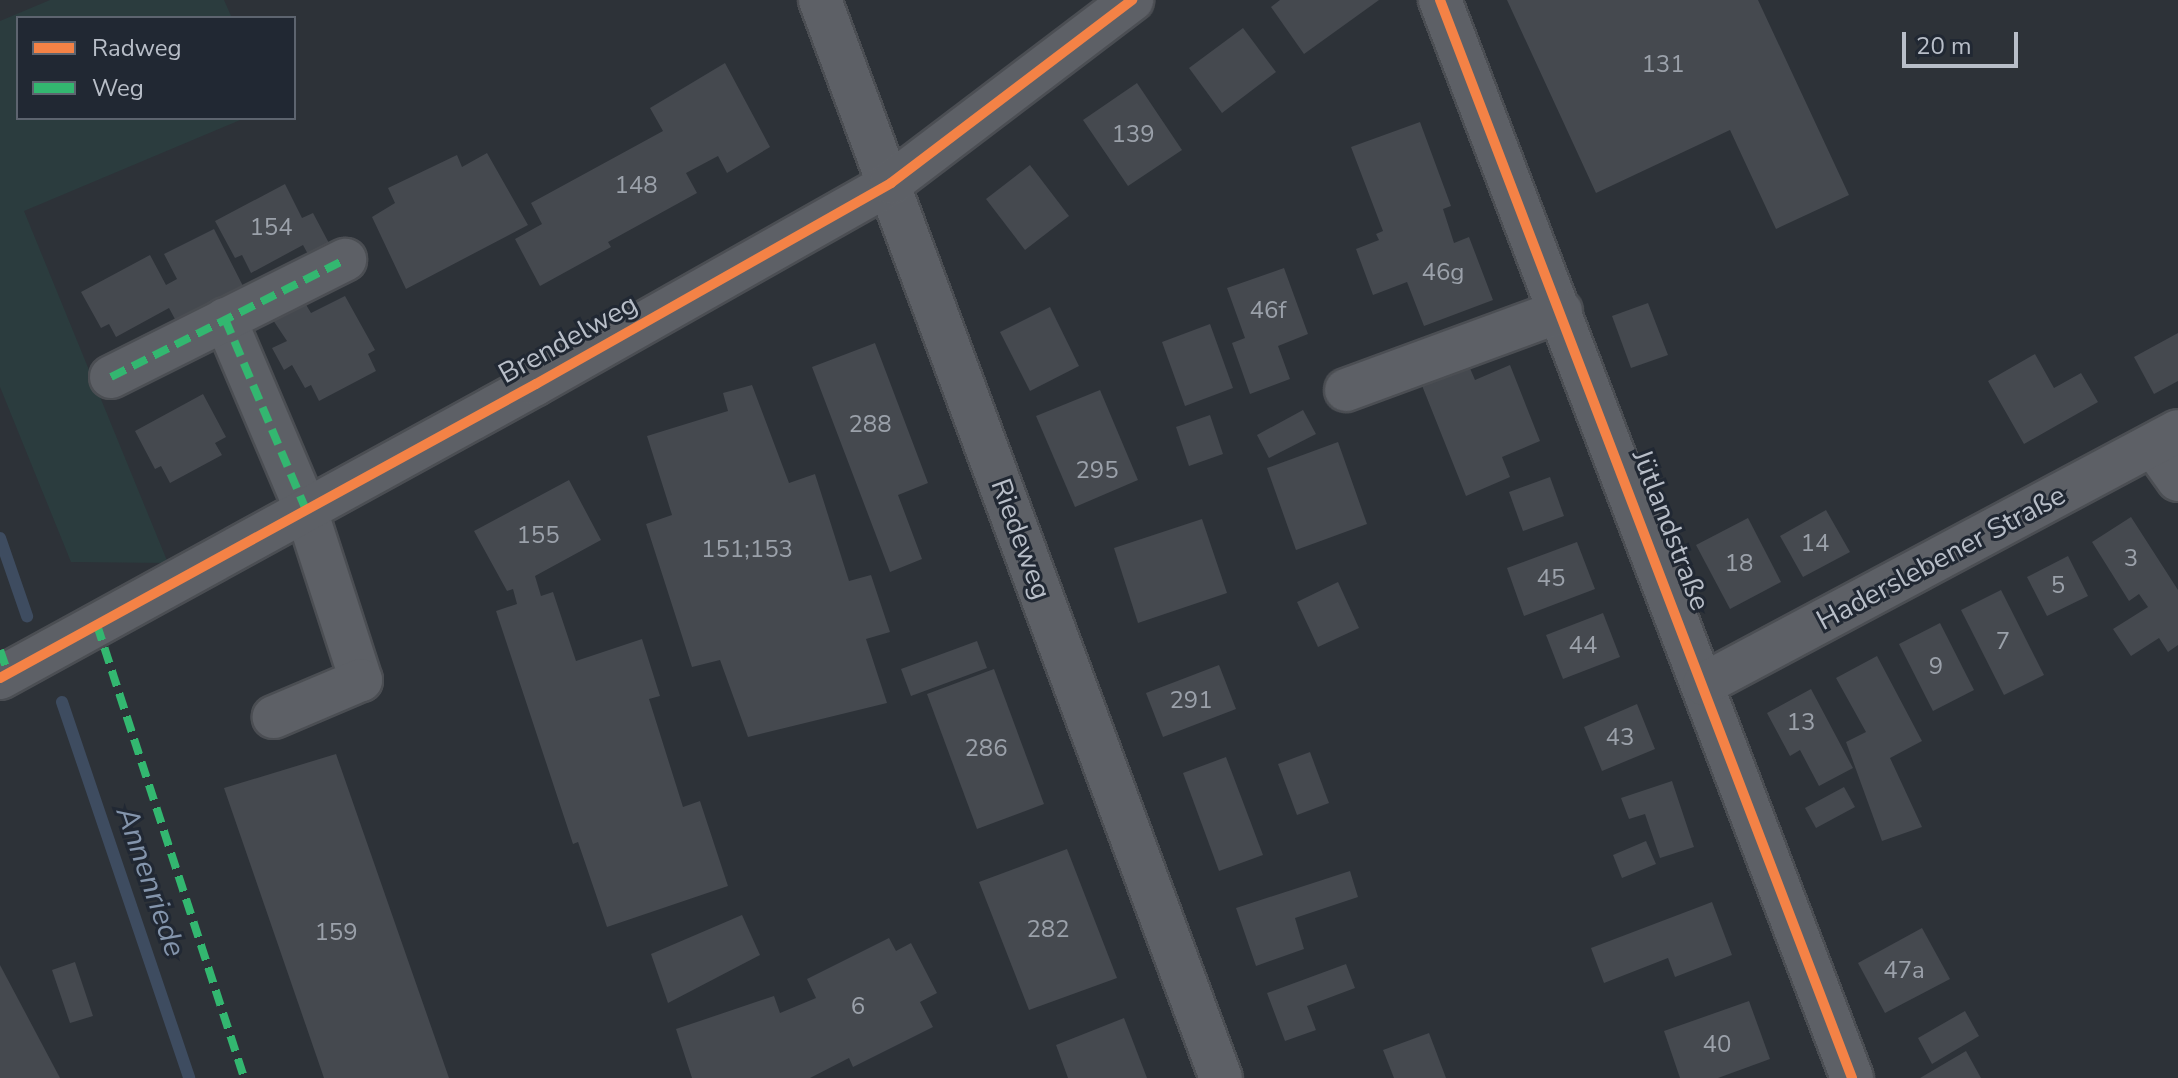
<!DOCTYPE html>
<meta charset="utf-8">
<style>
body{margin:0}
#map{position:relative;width:2178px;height:1078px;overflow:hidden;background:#2d3238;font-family:"Nunito Sans",sans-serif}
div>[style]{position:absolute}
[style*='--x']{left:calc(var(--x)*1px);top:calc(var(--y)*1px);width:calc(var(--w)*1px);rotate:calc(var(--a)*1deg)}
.green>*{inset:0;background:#2b3c3e}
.stream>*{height:12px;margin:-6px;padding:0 6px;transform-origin:6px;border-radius:6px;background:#3e4c60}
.building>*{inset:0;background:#45494f}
.roads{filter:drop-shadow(2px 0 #4b4e53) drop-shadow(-2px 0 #4b4e53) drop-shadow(0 2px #4b4e53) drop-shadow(0 -2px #4b4e53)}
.minor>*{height:42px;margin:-21px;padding:0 21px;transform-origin:21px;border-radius:21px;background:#5d6066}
.quiet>*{height:8px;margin-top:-4px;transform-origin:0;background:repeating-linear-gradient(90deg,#33b770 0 16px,transparent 0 24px)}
.cycleway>*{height:10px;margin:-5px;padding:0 5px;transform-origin:5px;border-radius:5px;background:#f48246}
span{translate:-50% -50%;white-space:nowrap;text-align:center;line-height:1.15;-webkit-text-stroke:6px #212833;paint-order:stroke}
.number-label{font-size:24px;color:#9ba1aa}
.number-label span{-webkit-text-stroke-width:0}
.street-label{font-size:28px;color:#b8bec8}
.water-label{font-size:30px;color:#8495ac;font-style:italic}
.legend{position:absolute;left:16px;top:16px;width:280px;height:104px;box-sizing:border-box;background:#212833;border:2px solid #5d646f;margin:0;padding:10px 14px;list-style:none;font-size:24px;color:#b8bec8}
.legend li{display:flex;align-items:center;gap:16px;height:40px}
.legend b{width:40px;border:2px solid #5d646f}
.scale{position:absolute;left:1902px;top:32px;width:116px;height:36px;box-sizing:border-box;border:4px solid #b8bec8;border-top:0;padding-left:10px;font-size:24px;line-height:28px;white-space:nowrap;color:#b8bec8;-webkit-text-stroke:6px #212833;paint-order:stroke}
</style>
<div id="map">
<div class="green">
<div style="clip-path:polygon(50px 0,224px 0,232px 18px,18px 18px,18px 118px,245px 118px,24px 211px,168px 563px,71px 562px,0 387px,0 21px)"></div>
</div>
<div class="stream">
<div style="--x:0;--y:538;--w:83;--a:70.9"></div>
<div style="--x:62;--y:702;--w:397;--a:71.3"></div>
</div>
<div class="building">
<div style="clip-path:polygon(1280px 0,1379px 0,1304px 54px,1271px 7px)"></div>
<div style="clip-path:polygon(1507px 0,1758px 0,1849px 195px,1776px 229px,1730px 130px,1596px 193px)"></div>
<div style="clip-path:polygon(1243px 28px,1276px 72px,1222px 113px,1189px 68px)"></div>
<div style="clip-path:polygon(725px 63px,770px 147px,727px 173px,718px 156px,686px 173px,697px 193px,608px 242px,611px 247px,540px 286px,515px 239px,542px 224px,531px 203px,663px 131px,650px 108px)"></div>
<div style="clip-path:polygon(1137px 83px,1182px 150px,1128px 186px,1083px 120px)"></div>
<div style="clip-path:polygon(1420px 122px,1451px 206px,1443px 209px,1454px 243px,1469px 237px,1493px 300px,1424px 326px,1407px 282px,1373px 295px,1356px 249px,1379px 240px,1376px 234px,1383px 231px,1351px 147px)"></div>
<div style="clip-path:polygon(487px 153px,528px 225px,406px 289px,372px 217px,395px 203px,388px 188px,457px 155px,462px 167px)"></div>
<div style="clip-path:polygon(1030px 165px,1069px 216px,1025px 250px,986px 199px)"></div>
<div style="clip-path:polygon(285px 184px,302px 218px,313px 213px,331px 247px,310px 258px,303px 245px,251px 273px,242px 255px,235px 258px,215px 221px)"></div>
<div style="clip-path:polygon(214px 229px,243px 286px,176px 321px,169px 308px,116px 337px,109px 324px,101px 328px,81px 292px,150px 255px,166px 285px,177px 279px,164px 254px)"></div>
<div style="clip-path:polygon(1284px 268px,1308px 334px,1278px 346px,1290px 379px,1250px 394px,1232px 343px,1245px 338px,1227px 288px)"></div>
<div style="clip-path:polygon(345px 296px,375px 350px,368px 354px,376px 371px,319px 401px,311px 385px,305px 388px,292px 365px,284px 370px,272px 348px,287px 341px,269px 314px,302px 298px,311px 313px)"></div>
<div style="clip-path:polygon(1648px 303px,1668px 355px,1631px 368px,1612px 316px)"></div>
<div style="clip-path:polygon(1050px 307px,1079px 366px,1030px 391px,1000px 332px)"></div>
<div style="clip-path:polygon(1210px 324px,1233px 388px,1185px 406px,1162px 342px)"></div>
<div style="clip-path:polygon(2178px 333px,2178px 381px,2154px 394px,2134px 357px)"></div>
<div style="clip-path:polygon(875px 343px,928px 483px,898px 495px,922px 559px,890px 572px,812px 367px)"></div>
<div style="clip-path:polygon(2035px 354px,2054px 388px,2081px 373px,2098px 402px,2024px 444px,1988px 381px)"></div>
<div style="clip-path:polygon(1466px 359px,1475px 380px,1510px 365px,1540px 441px,1502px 457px,1510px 477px,1466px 496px,1419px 378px)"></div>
<div style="clip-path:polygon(752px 385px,789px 483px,815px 474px,849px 581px,871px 575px,890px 632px,866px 639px,887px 703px,748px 737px,720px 660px,692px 667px,646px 524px,672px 515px,647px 436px,728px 411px,723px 393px)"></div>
<div style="clip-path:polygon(1100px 390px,1138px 480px,1075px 507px,1036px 416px)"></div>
<div style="clip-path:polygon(203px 394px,226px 437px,215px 443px,222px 455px,170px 483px,161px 466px,155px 469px,135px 431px)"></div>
<div style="clip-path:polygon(1303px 410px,1316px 434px,1269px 458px,1257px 435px)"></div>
<div style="clip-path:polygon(1210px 415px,1223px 454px,1189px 466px,1176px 427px)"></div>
<div style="clip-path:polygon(1338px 442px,1367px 524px,1296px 550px,1267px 468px)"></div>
<div style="clip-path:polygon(1550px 477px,1564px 516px,1523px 531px,1509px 492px)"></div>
<div style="clip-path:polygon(569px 480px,601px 540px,535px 576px,541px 596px,553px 592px,576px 661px,642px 639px,660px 696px,649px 699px,683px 807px,700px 801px,728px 886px,607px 927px,578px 842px,573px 844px,496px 611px,517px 604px,513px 589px,507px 591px,474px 531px)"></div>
<div style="clip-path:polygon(1826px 510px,1850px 552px,1803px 577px,1780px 536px)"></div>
<div style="clip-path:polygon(2131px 517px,2178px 590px,2178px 645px,2168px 652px,2159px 638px,2131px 656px,2113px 629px,2148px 607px,2139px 594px,2129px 601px,2092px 542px)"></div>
<div style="clip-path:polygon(1748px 518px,1781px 582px,1730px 609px,1696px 545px)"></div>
<div style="clip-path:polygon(1202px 519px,1227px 593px,1138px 623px,1114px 548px)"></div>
<div style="clip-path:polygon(1577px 542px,1595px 589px,1524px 616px,1507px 568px)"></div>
<div style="clip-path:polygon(2068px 556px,2088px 596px,2047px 616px,2027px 577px)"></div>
<div style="clip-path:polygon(1338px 582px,1359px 628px,1318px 647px,1297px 602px)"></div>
<div style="clip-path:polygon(2001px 590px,2044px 675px,2004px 695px,1961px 610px)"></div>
<div style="clip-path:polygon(1603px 613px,1620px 657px,1563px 679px,1546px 635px)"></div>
<div style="clip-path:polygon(1940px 623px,1974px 690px,1933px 711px,1899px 644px)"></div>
<div style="clip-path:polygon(977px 641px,987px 668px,911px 696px,901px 669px)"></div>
<div style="clip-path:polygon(1877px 656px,1922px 741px,1890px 758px,1922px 827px,1882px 841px,1846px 742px,1866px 732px,1836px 678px)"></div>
<div style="clip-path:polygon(1219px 665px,1236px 709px,1163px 737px,1146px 693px)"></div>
<div style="clip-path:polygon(994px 669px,1044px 804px,977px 829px,927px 694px)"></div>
<div style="clip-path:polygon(1811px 689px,1853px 768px,1819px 786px,1800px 750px,1790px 756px,1767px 713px)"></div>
<div style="clip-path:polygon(1637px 704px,1655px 749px,1602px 771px,1584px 727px)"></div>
<div style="clip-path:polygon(1310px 752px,1329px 803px,1297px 815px,1278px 764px)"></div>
<div style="clip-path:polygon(336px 754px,449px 1078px,324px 1078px,224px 788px)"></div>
<div style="clip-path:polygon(1226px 757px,1263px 855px,1219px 871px,1183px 773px)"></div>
<div style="clip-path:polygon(1672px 781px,1694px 847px,1660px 858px,1645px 814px,1629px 819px,1621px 798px)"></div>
<div style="clip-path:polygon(1844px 787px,1855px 807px,1816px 828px,1805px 808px)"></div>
<div style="clip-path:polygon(1646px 841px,1656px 864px,1622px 878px,1613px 855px)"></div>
<div style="clip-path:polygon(1067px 849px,1117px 978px,1029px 1010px,979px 882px)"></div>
<div style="clip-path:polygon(1350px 871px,1358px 897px,1295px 918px,1304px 949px,1256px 966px,1236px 908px)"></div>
<div style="clip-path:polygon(1712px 902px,1732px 955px,1675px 977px,1668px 958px,1604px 983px,1591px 948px)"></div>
<div style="clip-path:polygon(742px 915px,760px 955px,668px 1003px,651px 954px)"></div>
<div style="clip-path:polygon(1922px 928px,1950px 979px,1885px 1013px,1858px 963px)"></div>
<div style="clip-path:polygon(889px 938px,896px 951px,911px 943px,937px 993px,920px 1002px,933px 1027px,853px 1067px,849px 1058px,810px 1078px,692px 1078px,676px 1029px,774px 996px,780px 1013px,816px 998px,807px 979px)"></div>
<div style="clip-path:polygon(75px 962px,93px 1016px,70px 1023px,52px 970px)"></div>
<div style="clip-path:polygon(1346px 964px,1355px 988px,1307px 1006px,1316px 1030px,1285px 1041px,1267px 993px)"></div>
<div style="clip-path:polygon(0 965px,60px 1078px,0 1078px)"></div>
<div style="clip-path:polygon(1749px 1001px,1770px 1059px,1718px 1078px,1680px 1078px,1664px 1031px)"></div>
<div style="clip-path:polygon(1965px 1011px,1979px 1036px,1932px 1064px,1918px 1038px)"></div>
<div style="clip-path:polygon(1124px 1018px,1147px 1078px,1068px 1078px,1056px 1045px)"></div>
<div style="clip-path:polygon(1429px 1033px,1446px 1078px,1394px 1078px,1383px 1050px)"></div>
<div style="clip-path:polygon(1966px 1051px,1981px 1078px,1920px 1078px)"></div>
</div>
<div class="roads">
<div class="minor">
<div style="--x:820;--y:0;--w:1150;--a:69.6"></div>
<div style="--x:1440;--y:0;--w:1154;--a:69.08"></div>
<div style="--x:225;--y:319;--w:207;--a:67"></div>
<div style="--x:306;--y:510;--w:179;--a:72.1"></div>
<div style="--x:361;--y:680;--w:95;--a:157"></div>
<div style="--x:111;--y:377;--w:262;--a:-26.6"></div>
<div style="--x:1346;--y:390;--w:229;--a:-20.2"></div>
<div style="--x:2153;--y:445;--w:43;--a:54.5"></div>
<div style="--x:0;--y:678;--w:611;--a:-28.75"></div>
<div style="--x:536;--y:384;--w:408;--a:-29.5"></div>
<div style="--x:891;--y:183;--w:303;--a:-37.2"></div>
<div style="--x:1704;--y:684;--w:537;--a:-28.09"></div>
</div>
</div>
<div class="quiet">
<div style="--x:225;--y:319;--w:207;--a:67"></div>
<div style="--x:111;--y:377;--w:262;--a:-26.6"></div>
<div style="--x:97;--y:625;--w:476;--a:72"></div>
<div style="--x:0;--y:650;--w:24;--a:71"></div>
</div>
<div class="cycleway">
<div style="--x:1440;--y:0;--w:1154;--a:69.08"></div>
<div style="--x:0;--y:678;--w:611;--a:-28.75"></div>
<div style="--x:536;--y:384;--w:408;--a:-29.5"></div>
<div style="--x:891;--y:183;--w:303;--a:-37.2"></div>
</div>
<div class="number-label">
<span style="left:1663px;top:65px">131</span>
<span style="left:1133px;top:135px">139</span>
<span style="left:636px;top:186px">148</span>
<span style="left:271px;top:228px">154</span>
<span style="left:1443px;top:273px">46g</span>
<span style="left:1268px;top:311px">46f</span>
<span style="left:870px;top:425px">288</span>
<span style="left:1097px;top:471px">295</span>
<span style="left:538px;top:536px">155</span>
<span style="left:1815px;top:544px">14</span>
<span style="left:747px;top:550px">151;153</span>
<span style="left:2131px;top:559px">3</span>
<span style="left:1739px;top:564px">18</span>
<span style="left:1551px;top:579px">45</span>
<span style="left:2058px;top:586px">5</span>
<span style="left:2003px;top:642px">7</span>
<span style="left:1583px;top:646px">44</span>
<span style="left:1936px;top:667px">9</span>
<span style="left:1191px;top:701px">291</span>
<span style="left:1801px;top:723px">13</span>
<span style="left:1620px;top:738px">43</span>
<span style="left:986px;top:749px">286</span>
<span style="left:1048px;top:930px">282</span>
<span style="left:336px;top:933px">159</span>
<span style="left:1904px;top:971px">47a</span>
<span style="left:858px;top:1007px">6</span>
<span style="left:1717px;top:1045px">40</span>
</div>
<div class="street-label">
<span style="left:568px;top:339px;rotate:-29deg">Brendelweg</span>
<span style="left:1671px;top:530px;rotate:69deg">Jütlandstraße</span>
<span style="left:1021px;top:539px;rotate:70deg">Riedeweg</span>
<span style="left:1941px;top:558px;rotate:-28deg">Haderslebener Straße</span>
</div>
<div class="water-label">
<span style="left:150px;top:882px;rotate:71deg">Annenriede</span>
</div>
<ul class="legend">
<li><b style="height:10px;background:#f48246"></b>Radweg</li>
<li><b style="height:10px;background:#33b770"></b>Weg</li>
</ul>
<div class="scale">20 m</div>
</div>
